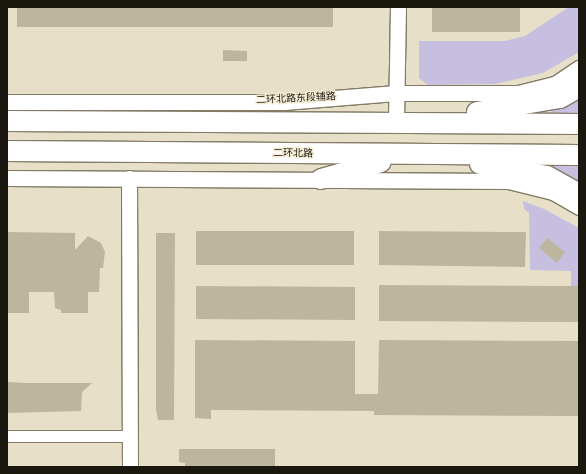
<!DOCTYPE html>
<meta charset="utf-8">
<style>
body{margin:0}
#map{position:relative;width:586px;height:474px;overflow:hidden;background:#e7dfc7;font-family:"Fira Sans","Noto Sans SC",sans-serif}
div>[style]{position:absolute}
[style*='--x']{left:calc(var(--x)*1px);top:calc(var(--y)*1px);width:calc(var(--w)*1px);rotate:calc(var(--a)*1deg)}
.green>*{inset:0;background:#c7bfe0}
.building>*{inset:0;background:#bdb69f}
.roads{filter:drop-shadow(1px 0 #827a65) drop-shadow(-1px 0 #827a65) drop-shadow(0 1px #827a65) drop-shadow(0 -1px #827a65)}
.street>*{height:11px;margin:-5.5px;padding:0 5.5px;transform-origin:5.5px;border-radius:5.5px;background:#fff}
.secondary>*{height:15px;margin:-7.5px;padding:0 7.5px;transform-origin:7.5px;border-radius:7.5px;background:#fff}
.highway>*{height:20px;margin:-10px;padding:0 10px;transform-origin:10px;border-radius:10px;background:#fff}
span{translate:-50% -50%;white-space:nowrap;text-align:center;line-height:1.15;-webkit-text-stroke:3px #f4ecd4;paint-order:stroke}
.street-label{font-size:10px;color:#1a170f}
.frame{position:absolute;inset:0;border:8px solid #1a170f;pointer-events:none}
</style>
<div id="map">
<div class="green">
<div style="clip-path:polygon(569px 7px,579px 7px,579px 52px,543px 73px,495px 84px,428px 85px,419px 78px,419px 41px,505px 41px,525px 36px)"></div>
<div style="clip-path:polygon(579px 98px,579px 115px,550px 115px,552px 111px)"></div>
<div style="clip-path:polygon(552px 166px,579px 166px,579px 182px,555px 172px,550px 168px)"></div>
<div style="clip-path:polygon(523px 201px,544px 209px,579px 228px,579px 300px,571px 294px,571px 271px,530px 270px,529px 213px,524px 209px)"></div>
</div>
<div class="building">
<div style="clip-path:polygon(17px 7px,333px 7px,333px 27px,17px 27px)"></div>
<div style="clip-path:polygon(432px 7px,520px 7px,520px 32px,432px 32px)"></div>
<div style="clip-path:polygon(223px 50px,247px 51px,247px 61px,223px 61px)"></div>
<div style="clip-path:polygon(196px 231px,354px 231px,354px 265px,196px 265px)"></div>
<div style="clip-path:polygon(379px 231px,526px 232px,525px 267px,379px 265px)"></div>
<div style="clip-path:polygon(7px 232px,75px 233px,75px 250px,88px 236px,101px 243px,105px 252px,103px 268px,100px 268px,99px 292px,88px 292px,88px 313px,61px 313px,61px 310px,55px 308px,54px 292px,29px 292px,29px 313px,7px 313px)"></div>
<div style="clip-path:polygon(156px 233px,175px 233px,174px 420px,158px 420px,156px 410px)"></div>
<div style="clip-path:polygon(547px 238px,565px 252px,557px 263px,539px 248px)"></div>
<div style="clip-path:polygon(379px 285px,579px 286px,579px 322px,379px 321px)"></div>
<div style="clip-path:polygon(196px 286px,355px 287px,355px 320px,196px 319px)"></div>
<div style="clip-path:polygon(195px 340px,355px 341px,355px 394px,378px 394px,379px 340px,579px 341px,579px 416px,374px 415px,374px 411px,211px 410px,211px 419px,195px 418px)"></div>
<div style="clip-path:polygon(7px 382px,27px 383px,92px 383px,82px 392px,81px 411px,7px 413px)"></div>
<div style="clip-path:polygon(179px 449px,275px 449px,275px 467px,185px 467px,185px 463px,179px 462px)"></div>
</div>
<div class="roads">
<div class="street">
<div style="--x:7;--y:436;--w:123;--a:0"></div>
</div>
<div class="secondary">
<div style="--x:7;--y:102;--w:277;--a:0"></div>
<div style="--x:284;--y:102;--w:112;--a:-4.6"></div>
<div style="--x:396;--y:93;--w:122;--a:0"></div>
<div style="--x:518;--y:93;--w:38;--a:-14"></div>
<div style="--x:555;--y:84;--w:29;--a:-34"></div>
<div style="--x:396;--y:121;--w:114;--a:-89"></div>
<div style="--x:7;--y:178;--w:501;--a:0.34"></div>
<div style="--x:508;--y:181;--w:46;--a:13.7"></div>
<div style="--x:553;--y:192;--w:30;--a:30"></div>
<div style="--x:129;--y:178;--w:289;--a:89.8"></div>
</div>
<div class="highway">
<div style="--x:477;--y:112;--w:84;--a:-9.6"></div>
<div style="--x:560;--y:98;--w:22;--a:-30"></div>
<div style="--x:7;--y:121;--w:572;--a:0.3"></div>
<div style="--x:7;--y:151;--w:572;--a:0.4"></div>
<div style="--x:480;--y:164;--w:68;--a:10.2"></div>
<div style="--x:547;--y:176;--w:37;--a:29"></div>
<div style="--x:321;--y:179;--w:62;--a:-15.8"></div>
</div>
</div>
<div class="street-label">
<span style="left:296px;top:99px;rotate:-3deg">二环北路东段辅路</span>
<span style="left:293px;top:154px;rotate:1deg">二环北路</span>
</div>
<div class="frame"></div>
</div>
